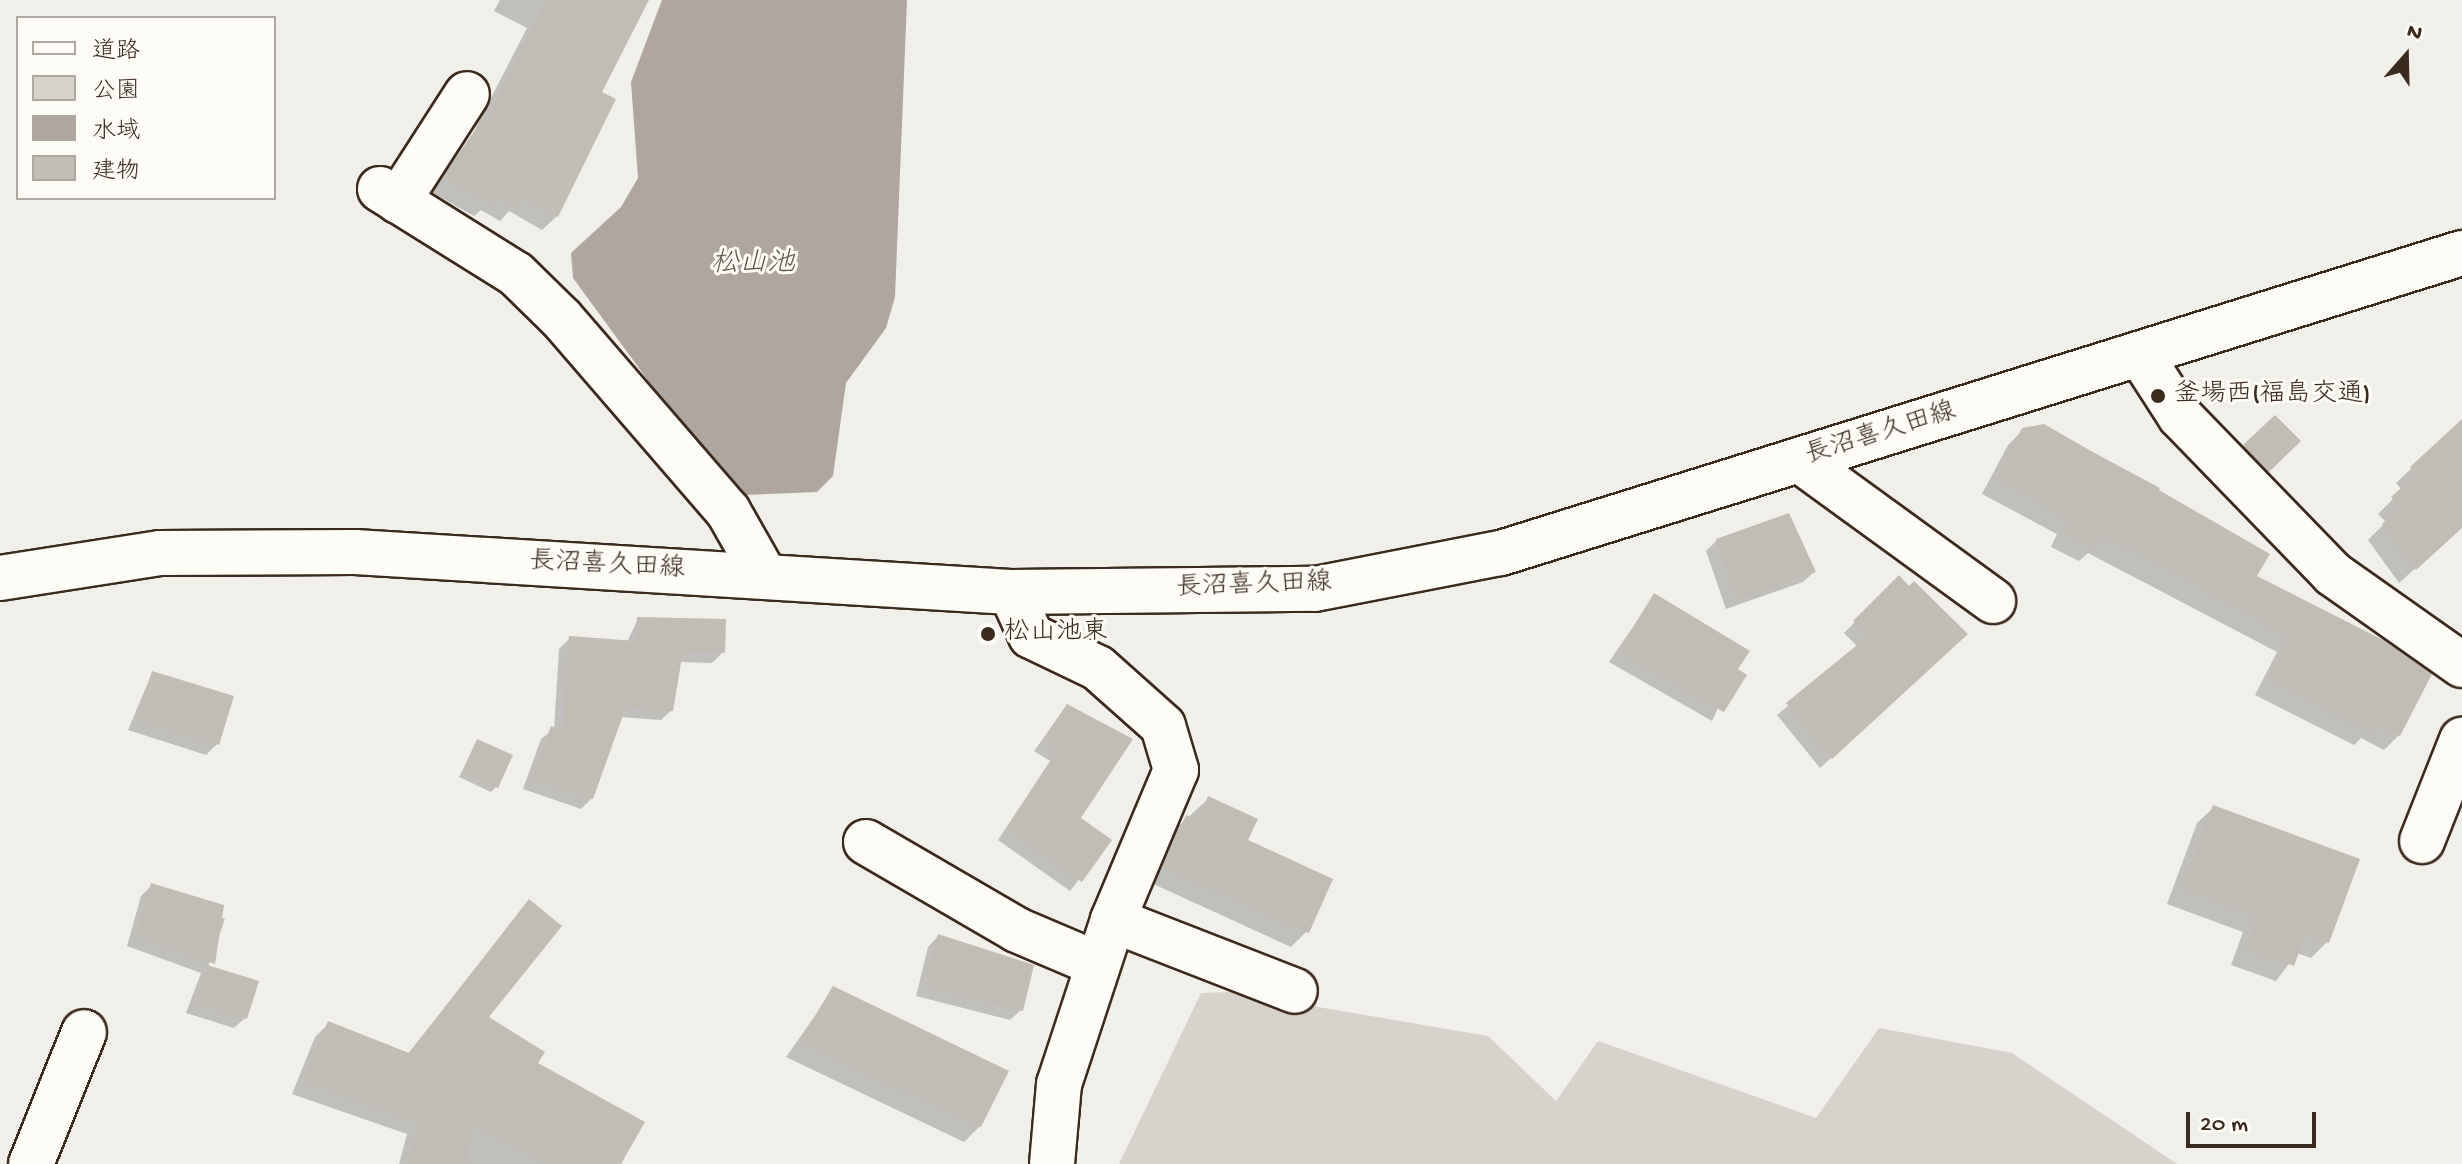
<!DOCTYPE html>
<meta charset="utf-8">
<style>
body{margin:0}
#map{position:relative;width:2462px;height:1164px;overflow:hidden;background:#f1efea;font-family:"Gochi Hand","Klee One",sans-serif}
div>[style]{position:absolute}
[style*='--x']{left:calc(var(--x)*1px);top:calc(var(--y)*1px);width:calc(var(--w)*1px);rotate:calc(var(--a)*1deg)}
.green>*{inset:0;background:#d7d2cc}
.water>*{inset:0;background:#aea69f}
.shadow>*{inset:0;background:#0003}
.building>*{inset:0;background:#c1bcb4}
.roads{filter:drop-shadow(2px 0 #3b2a1e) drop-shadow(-2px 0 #3b2a1e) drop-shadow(0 2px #3b2a1e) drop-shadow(0 -2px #3b2a1e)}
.street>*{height:44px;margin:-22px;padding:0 22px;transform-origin:22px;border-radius:22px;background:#fdfcf7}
.primary>*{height:44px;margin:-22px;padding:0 22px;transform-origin:22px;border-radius:22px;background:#fdfcf7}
.dots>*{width:22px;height:22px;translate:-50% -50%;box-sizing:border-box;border:4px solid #fdfcf7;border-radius:50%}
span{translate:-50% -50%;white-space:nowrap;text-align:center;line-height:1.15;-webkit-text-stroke:6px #fdfcf7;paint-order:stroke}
.poi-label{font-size:26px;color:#3b2a1e}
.left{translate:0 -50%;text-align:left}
.street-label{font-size:26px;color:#3b2a1e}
.water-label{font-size:28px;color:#63554b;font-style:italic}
.legend{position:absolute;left:16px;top:16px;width:260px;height:184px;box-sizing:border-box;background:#fdfcf7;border:2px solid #afa8a0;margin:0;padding:10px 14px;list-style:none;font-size:24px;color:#3b2a1e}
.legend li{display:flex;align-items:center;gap:16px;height:40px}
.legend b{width:40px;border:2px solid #afa8a0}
.north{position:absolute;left:2366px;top:16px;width:80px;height:80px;-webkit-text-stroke:6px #fdfcf7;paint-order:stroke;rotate:20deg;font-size:22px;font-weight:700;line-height:32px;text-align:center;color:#3b2a1e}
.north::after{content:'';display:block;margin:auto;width:28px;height:36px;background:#3b2a1e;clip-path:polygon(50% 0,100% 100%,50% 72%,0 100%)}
.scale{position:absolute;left:2186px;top:1112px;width:130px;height:36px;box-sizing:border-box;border:4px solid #3b2a1e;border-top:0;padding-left:10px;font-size:24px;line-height:28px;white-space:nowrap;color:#3b2a1e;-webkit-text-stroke:6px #fdfcf7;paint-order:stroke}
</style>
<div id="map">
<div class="green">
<div style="clip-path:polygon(1230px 992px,1488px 1036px,1556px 1101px,1598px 1041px,1816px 1118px,1879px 1028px,2012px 1053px,2177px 1164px,1119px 1164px,1201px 993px)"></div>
</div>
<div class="water">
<div style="clip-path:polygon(662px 0,907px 0,895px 297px,886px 328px,846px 383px,833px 476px,817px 492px,743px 495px,723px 483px,573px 278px,571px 253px,621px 207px,638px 178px,631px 82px)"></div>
</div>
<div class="shadow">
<div style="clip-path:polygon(500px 0,647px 0,599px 93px,557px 216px,542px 230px,509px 211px,500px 221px,481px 210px,474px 216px,431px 192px,473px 133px,527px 28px,494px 11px)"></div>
<div style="clip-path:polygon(2275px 418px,2298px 441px,2263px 475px,2240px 451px)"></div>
<div style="clip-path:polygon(2462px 421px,2462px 526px,2399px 583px,2368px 540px,2386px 522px,2378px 514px,2402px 490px,2396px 483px)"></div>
<div style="clip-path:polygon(2044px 426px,2160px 488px,2157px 493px,2255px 577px,2399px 735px,2384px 750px,2361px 738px,2354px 745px,2255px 695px,2277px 652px,2088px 553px,2079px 561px,2051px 547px,2057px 534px,1982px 494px,2008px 445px,2023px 430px)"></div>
<div style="clip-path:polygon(1717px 540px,1814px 572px,1803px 582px,1726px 609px,1706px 551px)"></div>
<div style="clip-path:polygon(1899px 578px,1955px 645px,1820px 768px,1777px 715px,1858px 647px,1844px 633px)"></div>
<div style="clip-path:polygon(1654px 596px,1736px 670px,1712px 721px,1609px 662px)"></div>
<div style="clip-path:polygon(638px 619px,723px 652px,712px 663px,680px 662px,672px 710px,661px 720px,620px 717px,592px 798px,581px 809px,523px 789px,541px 739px,554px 729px,559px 649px,570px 638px,627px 642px)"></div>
<div style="clip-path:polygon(152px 673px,217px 744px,206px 755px,128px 730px)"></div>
<div style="clip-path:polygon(1067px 706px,1130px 740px,1078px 818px,1109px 841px,1070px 891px,998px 840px,1050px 761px,1034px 751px)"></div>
<div style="clip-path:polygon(477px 742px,496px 787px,491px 792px,459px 777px)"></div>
<div style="clip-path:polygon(1208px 799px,1307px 931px,1291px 947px,1149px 882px,1171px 833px)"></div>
<div style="clip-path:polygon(2213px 808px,2327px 942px,2311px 958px,2297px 953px,2276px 981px,2231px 965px,2243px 932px,2167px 904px,2197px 823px)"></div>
<div style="clip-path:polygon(151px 886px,225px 919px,208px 967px,245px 1018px,234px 1028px,186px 1013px,201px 973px,127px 946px,141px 896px)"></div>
<div style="clip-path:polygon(529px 902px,486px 1018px,536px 1063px,619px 1164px,399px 1164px,407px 1134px,292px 1094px,315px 1037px,328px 1024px,407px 1055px)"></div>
<div style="clip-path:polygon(938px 936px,1021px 1010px,1010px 1020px,916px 996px,928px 947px)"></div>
<div style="clip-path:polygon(834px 989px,980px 1126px,964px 1142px,786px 1057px)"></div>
</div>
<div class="building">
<div style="clip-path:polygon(547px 0,649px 0,602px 92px,616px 99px,558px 217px,523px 196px,517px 207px,496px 195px,491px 203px,444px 176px,488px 116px)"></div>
<div style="clip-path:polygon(2275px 415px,2301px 441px,2269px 472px,2243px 445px)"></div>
<div style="clip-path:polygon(2462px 419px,2462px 528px,2416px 570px,2382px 524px,2400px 507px,2391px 497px,2417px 474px,2410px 467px)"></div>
<div style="clip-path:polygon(2044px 424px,2270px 554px,2257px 576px,2385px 641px,2432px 674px,2400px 736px,2375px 723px,2371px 732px,2268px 680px,2290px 637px,2130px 547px,2101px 537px,2096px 548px,2064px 532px,2071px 519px,1996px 479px,2022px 428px)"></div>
<div style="clip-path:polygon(1789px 513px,1816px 572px,1737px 599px,1716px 539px)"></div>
<div style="clip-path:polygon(1899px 575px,1909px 586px,1914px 581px,1968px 634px,1832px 759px,1786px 703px,1868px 636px,1853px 621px)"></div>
<div style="clip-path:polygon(1654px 593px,1750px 651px,1738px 669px,1747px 675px,1724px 712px,1619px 651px)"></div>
<div style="clip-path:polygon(637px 617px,726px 619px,725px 653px,683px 651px,673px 711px,626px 707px,593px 799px,532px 778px,551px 726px,563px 730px,569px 636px,636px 641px)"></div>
<div style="clip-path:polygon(152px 671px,234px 696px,219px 745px,137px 720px)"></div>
<div style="clip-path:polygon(1067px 704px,1133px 739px,1081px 818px,1112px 840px,1082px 882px,1007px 828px,1059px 750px,1043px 739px)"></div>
<div style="clip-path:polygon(477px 739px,513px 755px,498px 788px,462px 772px)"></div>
<div style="clip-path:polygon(1208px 796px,1258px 819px,1248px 840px,1333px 879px,1309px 933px,1163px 866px,1186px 815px,1198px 820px)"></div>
<div style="clip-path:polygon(2213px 805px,2360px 859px,2329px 943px,2305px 935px,2294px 966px,2246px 949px,2258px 916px,2182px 888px)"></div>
<div style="clip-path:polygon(151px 883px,224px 905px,215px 964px,136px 935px)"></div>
<div style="clip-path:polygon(529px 899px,562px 926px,489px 1017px,545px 1052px,538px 1063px,645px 1122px,621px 1164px,546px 1164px,474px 1124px,465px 1164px,408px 1164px,419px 1122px,303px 1081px,328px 1021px,409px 1053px)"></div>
<div style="clip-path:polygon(938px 934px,1034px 965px,1023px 1011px,925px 985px)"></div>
<div style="clip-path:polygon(207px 965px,259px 981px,247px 1019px,195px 1003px)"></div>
<div style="clip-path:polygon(833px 986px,1009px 1071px,981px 1127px,800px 1041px)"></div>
</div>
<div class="roads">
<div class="street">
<div style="--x:380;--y:189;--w:160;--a:32"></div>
<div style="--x:516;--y:274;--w:64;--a:44.4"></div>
<div style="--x:562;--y:319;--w:254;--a:49.2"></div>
<div style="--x:728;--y:511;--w:75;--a:60.4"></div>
<div style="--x:398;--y:201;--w:127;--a:-57.2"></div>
<div style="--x:2140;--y:354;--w:74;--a:57.2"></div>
<div style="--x:2180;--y:416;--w:220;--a:45.9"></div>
<div style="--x:2333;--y:574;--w:158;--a:35.2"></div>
<div style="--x:1799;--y:460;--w:240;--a:36"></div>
<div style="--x:1011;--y:592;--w:48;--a:65.6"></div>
<div style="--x:1031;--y:636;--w:74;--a:25.5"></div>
<div style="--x:1098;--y:668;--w:87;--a:41.7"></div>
<div style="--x:1163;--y:726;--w:46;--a:73.5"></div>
<div style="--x:1176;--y:770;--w:163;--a:112.8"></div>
<div style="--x:1113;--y:920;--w:173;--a:108.2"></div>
<div style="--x:1059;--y:1084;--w:80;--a:95"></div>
<div style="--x:2422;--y:841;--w:109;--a:-68.4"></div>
<div style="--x:866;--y:842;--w:175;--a:30.2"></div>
<div style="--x:1017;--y:930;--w:87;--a:23"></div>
<div style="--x:1113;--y:920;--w:195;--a:21.3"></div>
<div style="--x:31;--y:1164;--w:142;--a:-68.1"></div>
</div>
<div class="primary">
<div style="--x:0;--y:578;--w:162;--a:-8.9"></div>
<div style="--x:160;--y:553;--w:195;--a:-0.3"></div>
<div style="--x:355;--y:552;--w:657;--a:3.49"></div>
<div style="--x:1011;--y:592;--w:304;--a:-0.6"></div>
<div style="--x:1315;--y:589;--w:189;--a:-11"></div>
<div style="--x:1501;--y:553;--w:1007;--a:-17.34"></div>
</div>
</div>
<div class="dots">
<div style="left:2158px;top:396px;background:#3b2a1e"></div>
<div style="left:988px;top:634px;background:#3b2a1e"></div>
</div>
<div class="poi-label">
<span class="left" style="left:2174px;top:396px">釜場西(福島交通)</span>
<span class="left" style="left:1004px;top:634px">松山池東</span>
</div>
<div class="street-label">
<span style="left:1881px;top:435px;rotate:-17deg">長沼喜久田線</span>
<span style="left:607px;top:567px;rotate:3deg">長沼喜久田線</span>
<span style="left:1254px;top:587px;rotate:-2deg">長沼喜久田線</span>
</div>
<div class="water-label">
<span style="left:753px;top:265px">松山池</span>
</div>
<ul class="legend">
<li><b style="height:10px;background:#fdfcf7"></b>道路</li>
<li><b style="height:22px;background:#d7d2cc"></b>公園</li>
<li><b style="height:22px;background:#aea69f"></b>水域</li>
<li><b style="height:22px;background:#c1bcb4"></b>建物</li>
</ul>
<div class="north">N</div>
<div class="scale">20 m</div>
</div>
